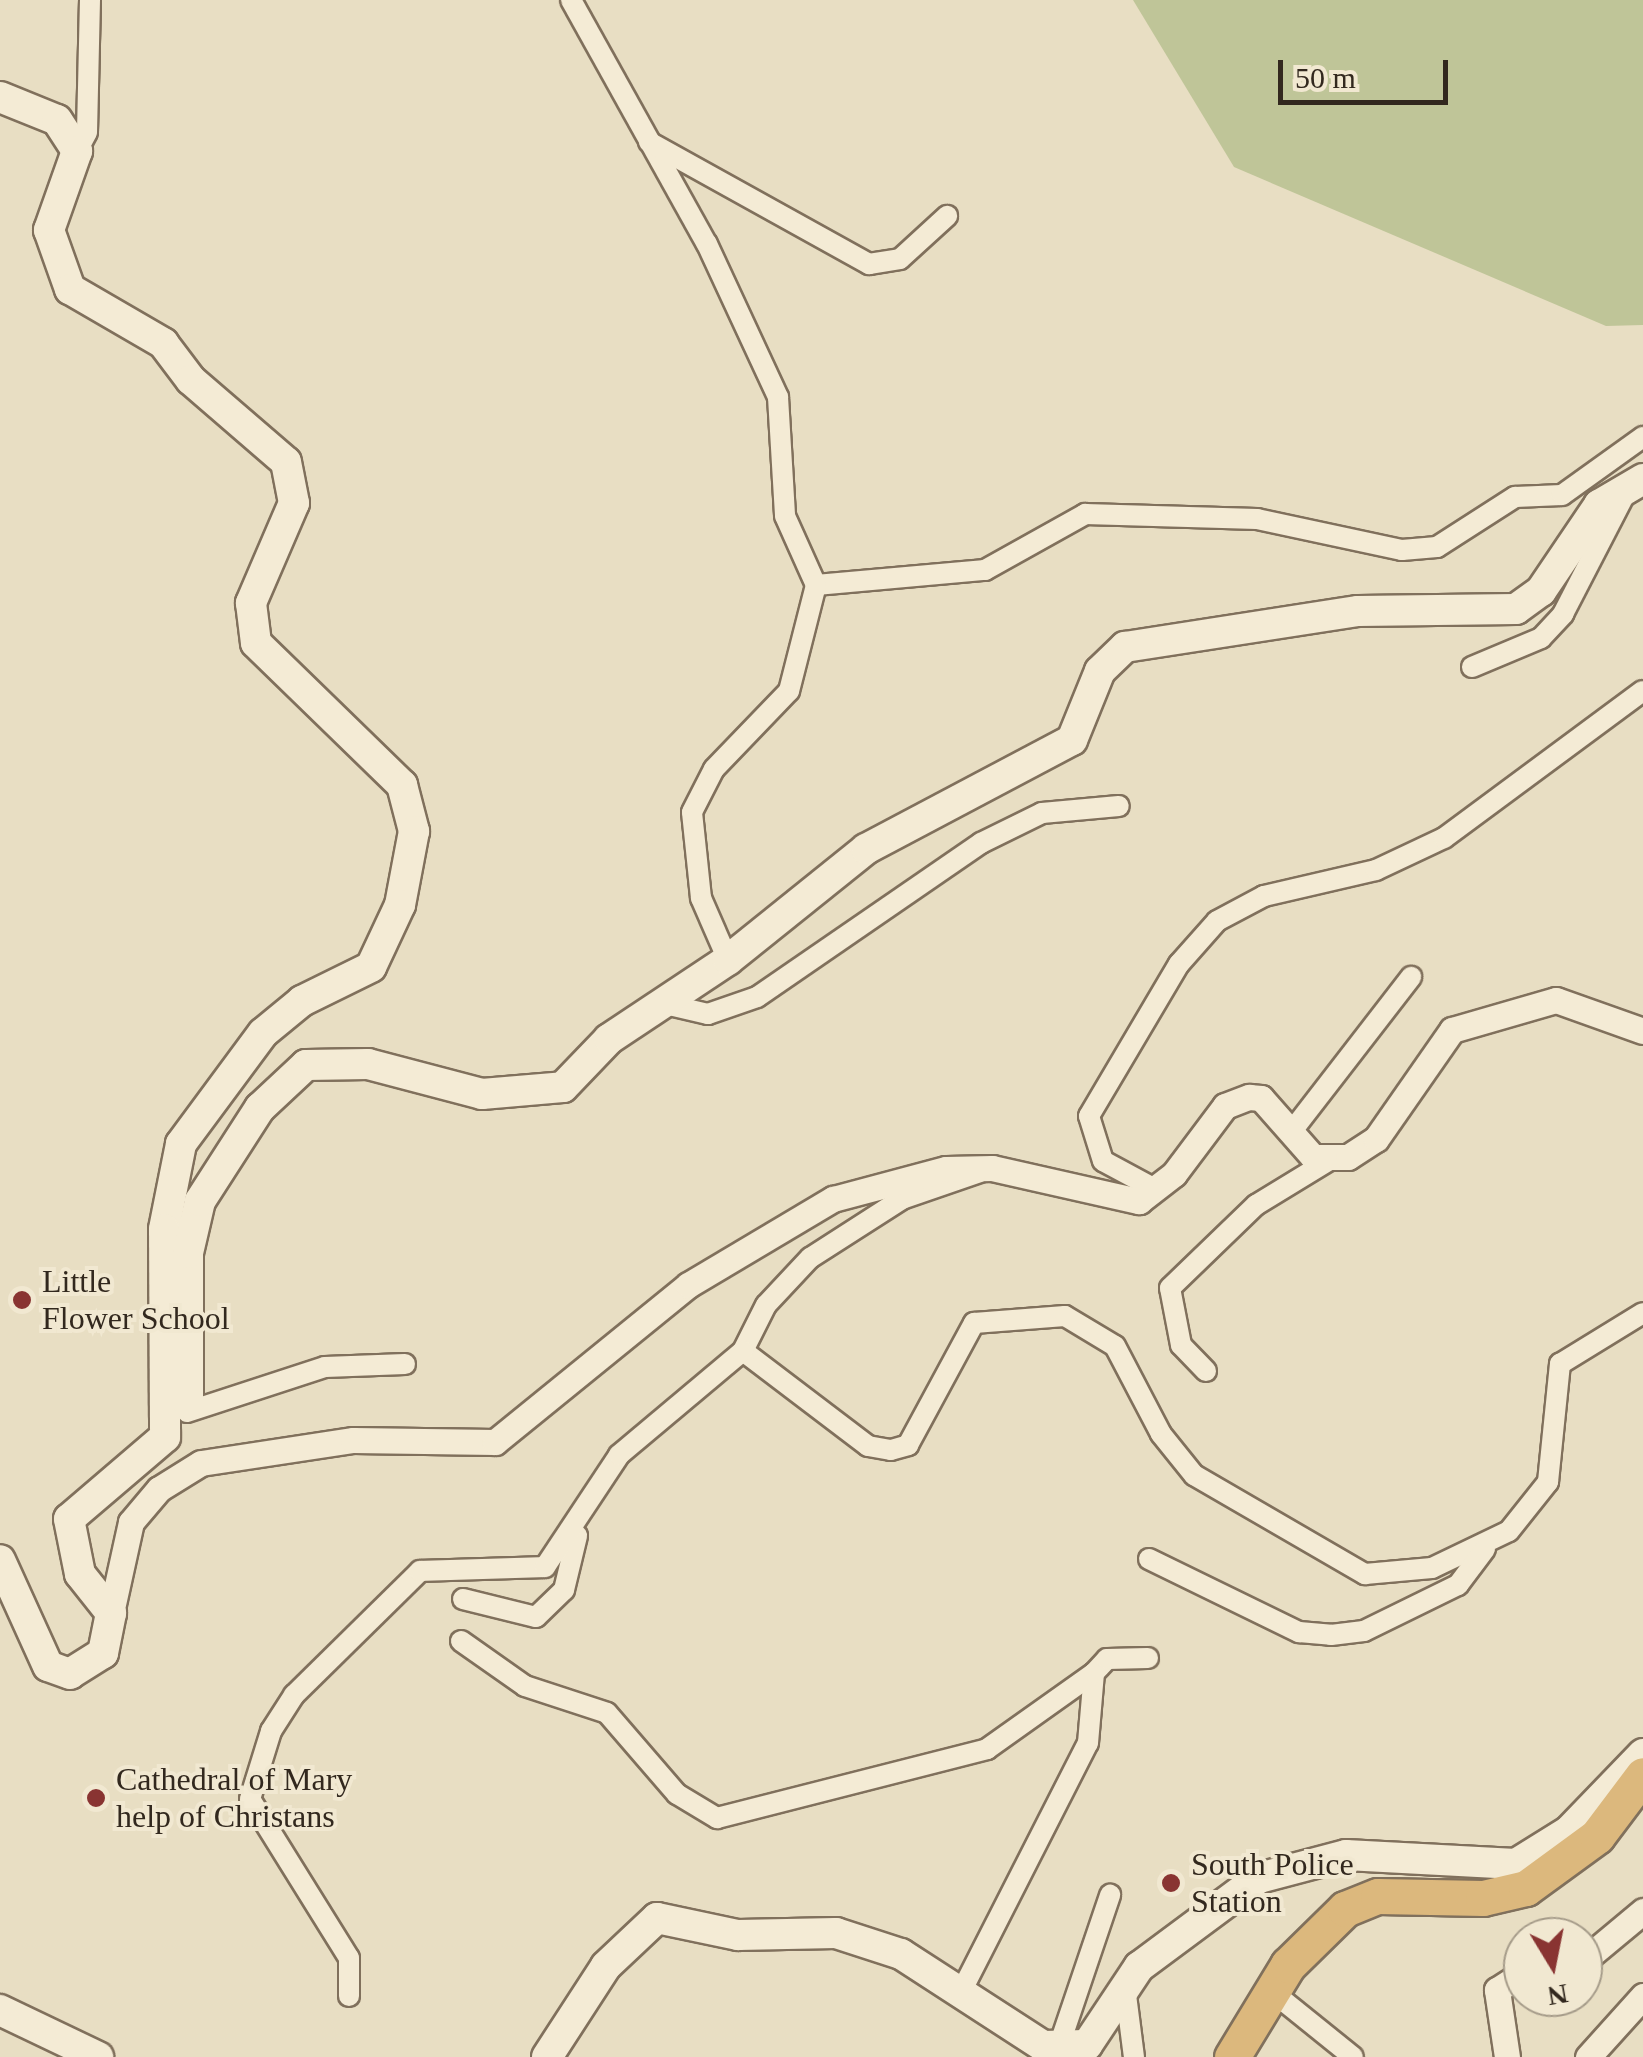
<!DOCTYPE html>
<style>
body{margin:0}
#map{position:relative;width:1643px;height:2057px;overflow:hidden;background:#e8dec3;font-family:Georgia,serif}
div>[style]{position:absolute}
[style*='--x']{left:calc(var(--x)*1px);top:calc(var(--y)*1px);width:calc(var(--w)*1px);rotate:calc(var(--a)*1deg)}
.green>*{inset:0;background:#bfc598}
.roads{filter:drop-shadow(2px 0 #80705c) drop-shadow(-2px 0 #80705c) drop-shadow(0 2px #80705c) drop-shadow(0 -2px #80705c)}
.minor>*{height:20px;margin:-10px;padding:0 10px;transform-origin:10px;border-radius:10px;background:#f4ebd5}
.tertiary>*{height:25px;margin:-12.5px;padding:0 12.5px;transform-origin:12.5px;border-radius:12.5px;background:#f4ebd5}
.secondary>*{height:30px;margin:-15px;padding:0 15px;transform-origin:15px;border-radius:15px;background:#f4ebd5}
.trunk>*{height:35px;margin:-17.5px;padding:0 17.5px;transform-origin:17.5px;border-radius:17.5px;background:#dcb87d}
.dots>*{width:28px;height:28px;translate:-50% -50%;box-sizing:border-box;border:5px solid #f1e8d1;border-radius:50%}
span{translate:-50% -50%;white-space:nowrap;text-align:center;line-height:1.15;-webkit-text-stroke:8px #f1e8d1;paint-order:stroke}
.poi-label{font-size:32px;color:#32281e}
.left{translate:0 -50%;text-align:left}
.north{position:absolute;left:1503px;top:1917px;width:100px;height:100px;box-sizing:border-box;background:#f1e8d1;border:2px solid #a59b89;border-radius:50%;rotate:170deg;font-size:28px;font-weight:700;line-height:40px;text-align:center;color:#32281e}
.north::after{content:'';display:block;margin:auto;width:35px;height:45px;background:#893432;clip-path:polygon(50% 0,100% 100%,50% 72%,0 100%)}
.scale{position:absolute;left:1278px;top:60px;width:170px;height:45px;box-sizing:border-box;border:5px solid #32281e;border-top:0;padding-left:12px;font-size:30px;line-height:35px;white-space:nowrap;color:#32281e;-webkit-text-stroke:8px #f1e8d1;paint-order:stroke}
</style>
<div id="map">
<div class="green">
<div style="clip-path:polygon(1133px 0,1643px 0,1643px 325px,1606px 326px,1234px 167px)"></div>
</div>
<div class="roads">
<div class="minor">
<div style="--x:571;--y:0;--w:279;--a:60.9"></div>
<div style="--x:707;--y:244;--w:169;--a:65.1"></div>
<div style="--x:778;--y:397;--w:119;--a:86.6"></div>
<div style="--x:785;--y:516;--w:76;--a:65.8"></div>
<div style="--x:816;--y:585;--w:170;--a:-5.1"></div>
<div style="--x:985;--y:570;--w:115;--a:-29.2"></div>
<div style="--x:1085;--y:514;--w:172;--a:1.7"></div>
<div style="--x:1257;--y:519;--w:148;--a:12.1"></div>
<div style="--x:1402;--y:550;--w:35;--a:-5"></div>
<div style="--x:1437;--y:547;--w:93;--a:-32.7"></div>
<div style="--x:1515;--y:497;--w:47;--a:-2.4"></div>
<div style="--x:1562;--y:495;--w:100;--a:-35.6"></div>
<div style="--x:649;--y:142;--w:252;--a:29"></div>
<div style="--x:869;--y:264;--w:31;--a:-9"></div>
<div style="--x:900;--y:259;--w:64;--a:-42.5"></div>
<div style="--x:77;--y:151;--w:21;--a:-62"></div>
<div style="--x:87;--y:132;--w:132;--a:-88.7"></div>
<div style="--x:1472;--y:667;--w:75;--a:-22.8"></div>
<div style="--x:1541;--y:638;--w:33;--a:-47"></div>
<div style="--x:1563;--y:614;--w:137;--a:-62.7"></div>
<div style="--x:728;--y:960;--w:68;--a:-113.5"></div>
<div style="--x:701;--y:898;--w:86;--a:-96"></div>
<div style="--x:692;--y:812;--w:48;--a:-62.9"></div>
<div style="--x:714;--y:769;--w:108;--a:-46.1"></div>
<div style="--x:789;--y:691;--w:109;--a:-75.7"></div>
<div style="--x:665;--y:1004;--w:44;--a:13.1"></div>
<div style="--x:708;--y:1014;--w:52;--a:-19.1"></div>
<div style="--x:757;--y:997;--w:272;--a:-34.5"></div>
<div style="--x:981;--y:843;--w:68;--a:-26.2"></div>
<div style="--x:1042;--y:813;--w:77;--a:-5.2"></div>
<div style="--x:1292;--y:1131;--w:195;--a:-52.3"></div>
<div style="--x:980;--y:1172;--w:83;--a:160.9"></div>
<div style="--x:902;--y:1199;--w:109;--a:147.3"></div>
<div style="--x:810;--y:1258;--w:64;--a:133.1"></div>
<div style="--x:766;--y:1305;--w:51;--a:116.6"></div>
<div style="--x:743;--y:1351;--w:157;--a:37.2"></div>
<div style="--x:868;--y:1446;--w:23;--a:10"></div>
<div style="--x:891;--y:1450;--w:18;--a:-16"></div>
<div style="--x:908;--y:1445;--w:139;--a:-61.6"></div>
<div style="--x:974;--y:1323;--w:91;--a:-4.4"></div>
<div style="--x:1065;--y:1316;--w:58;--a:31"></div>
<div style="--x:1115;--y:1346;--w:99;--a:62.4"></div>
<div style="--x:1161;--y:1434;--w:53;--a:51.2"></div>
<div style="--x:1194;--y:1475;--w:198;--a:30.1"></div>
<div style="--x:1365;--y:1574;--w:67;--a:-5.1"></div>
<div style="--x:1432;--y:1568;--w:85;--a:-25.7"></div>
<div style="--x:1509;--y:1531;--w:63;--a:-51.5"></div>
<div style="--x:1548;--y:1482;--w:119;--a:-84.2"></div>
<div style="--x:1560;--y:1364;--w:97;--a:-31.6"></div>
<div style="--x:1157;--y:1190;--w:61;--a:-151.8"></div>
<div style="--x:1103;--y:1161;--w:47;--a:-107.3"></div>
<div style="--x:1089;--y:1116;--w:177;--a:-59.4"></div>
<div style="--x:1179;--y:964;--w:57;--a:-48.5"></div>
<div style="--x:1217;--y:921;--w:53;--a:-28"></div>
<div style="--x:1264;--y:896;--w:115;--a:-13.1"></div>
<div style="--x:1376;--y:870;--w:75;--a:-25.2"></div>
<div style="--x:1444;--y:838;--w:247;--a:-36.5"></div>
<div style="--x:1206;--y:1371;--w:36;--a:-134"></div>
<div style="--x:1181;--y:1345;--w:58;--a:-100.9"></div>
<div style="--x:1170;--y:1288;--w:120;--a:-44"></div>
<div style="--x:1256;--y:1205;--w:84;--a:-31.4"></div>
<div style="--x:187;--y:1412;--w:145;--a:-18.1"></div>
<div style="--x:325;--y:1367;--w:80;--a:-2.1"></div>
<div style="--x:1149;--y:1559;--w:167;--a:26"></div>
<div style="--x:1299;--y:1632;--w:32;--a:5"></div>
<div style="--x:1331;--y:1635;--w:33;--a:-7"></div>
<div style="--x:1364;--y:1631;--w:105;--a:-26.1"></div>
<div style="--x:1458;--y:1585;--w:45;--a:-53.1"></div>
<div style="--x:463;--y:1599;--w:75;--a:13.9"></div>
<div style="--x:536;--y:1617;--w:39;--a:-44"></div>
<div style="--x:564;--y:1590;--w:56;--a:-76.5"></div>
<div style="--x:461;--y:1641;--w:78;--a:35.1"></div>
<div style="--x:525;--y:1686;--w:86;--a:18.2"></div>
<div style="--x:607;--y:1713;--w:107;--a:49.2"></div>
<div style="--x:677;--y:1794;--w:47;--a:31"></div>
<div style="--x:717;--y:1818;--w:279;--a:-14.3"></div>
<div style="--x:987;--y:1749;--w:131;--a:-35.4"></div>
<div style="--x:1125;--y:1987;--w:71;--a:82.7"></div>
<div style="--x:961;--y:1992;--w:280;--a:-63"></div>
<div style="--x:1088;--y:1743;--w:70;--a:-85.1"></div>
<div style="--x:1094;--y:1673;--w:19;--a:-47"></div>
<div style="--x:1107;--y:1659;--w:41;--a:-1.4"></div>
<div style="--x:1275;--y:1994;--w:100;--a:38.9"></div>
<div style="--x:349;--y:1996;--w:38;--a:-90"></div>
<div style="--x:349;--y:1958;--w:187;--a:-121.9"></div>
<div style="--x:250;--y:1799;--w:71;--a:-72.8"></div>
<div style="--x:271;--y:1731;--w:43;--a:-57.4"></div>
<div style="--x:294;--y:1695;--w:177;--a:-44.5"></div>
<div style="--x:420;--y:1571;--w:125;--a:-1.8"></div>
<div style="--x:545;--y:1567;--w:134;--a:-56.5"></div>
<div style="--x:619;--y:1455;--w:162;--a:-40"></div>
<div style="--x:1058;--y:2049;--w:163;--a:-71.3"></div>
</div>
<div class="tertiary">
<div style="--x:111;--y:1613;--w:93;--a:-77.6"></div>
<div style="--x:131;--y:1522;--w:43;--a:-49.7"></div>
<div style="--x:159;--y:1489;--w:49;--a:-31.8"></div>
<div style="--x:201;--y:1463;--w:154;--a:-8.6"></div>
<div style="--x:353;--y:1440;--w:142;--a:0.8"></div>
<div style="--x:495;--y:1442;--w:249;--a:-39.1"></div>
<div style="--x:688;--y:1285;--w:169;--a:-30.7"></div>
<div style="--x:833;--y:1199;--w:117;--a:-14.9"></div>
<div style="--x:946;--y:1169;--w:46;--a:-1.2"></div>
<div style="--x:992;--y:1168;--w:151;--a:12.7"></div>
<div style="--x:1139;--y:1201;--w:44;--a:-37.6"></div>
<div style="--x:1174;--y:1174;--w:85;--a:-53.1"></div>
<div style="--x:1225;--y:1106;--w:26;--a:-21"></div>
<div style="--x:1249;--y:1097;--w:12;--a:5"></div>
<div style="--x:1261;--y:1098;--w:79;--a:48.6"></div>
<div style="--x:1313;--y:1157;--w:35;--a:0"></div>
<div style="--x:1348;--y:1157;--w:33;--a:-33"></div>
<div style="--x:1376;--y:1139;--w:133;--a:-55.1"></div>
<div style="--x:1452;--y:1030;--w:108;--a:-16.1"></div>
<div style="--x:1556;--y:1000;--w:92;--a:19.6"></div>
<div style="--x:1583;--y:1961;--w:78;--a:-39.8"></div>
<div style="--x:1507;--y:2057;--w:68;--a:-98.5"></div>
<div style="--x:1497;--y:1990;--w:31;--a:-33"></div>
<div style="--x:1588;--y:2057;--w:82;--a:-48"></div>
</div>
<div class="secondary">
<div style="--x:0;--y:97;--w:61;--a:22"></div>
<div style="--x:57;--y:120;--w:37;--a:57"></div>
<div style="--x:77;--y:151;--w:84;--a:109.5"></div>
<div style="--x:49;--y:230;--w:63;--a:70.4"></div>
<div style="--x:70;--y:289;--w:108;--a:30.1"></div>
<div style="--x:163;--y:343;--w:46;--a:52.9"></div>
<div style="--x:191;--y:380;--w:125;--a:40.8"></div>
<div style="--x:286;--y:462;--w:42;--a:79"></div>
<div style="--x:294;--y:503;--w:109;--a:113.3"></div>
<div style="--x:251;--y:603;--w:40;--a:82.9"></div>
<div style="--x:256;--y:643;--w:204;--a:44.2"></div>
<div style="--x:402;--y:785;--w:48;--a:75.4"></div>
<div style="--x:414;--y:831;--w:75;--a:100.7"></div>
<div style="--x:400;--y:905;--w:68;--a:115.1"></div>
<div style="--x:371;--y:967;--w:77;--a:153.8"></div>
<div style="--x:302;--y:1001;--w:50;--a:140.6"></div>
<div style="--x:263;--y:1033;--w:138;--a:126.5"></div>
<div style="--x:181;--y:1144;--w:87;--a:101.3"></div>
<div style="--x:164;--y:1229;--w:208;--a:89.7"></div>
<div style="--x:165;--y:1437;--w:126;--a:139.5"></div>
<div style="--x:69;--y:1519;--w:56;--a:78.7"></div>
<div style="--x:80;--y:1574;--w:50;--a:51.5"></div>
<div style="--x:111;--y:1613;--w:41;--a:101.3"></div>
<div style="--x:103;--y:1653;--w:39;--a:148"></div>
<div style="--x:70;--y:1674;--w:23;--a:-160"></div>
<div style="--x:48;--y:1666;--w:116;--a:-114.4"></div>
<div style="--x:188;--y:1403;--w:150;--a:-90"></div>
<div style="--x:188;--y:1253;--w:53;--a:-77"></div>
<div style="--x:200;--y:1201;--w:111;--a:-57.2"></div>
<div style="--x:260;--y:1108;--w:63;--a:-43.1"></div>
<div style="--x:306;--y:1065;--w:62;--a:-0.9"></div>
<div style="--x:368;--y:1064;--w:118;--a:14.7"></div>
<div style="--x:482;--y:1094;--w:81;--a:-4.9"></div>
<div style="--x:563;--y:1087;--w:66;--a:-46.2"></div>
<div style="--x:609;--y:1039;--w:143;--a:-33.6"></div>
<div style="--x:728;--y:960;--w:177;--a:-38.8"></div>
<div style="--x:866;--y:849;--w:233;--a:-27.9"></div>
<div style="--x:1072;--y:740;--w:74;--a:-67.9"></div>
<div style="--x:1100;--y:671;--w:35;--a:-44"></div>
<div style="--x:1125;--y:647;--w:236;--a:-8.8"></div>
<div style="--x:1358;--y:611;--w:158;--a:-0.7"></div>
<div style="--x:1516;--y:609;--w:31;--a:-36"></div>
<div style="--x:1541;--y:591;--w:104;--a:-56"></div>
<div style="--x:1599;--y:505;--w:51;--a:-30.6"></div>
<div style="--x:0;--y:2010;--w:109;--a:25.6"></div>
<div style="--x:547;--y:2057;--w:108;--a:-57"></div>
<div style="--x:606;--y:1966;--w:70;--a:-43.3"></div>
<div style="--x:657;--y:1918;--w:83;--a:11.9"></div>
<div style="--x:738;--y:1935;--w:98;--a:-1.2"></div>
<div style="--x:836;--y:1933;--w:68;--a:17.9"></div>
<div style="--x:901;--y:1954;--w:169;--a:32.9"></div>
<div style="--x:1043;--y:2046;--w:44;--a:-1.3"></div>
<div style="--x:1087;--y:2045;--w:94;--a:-56.3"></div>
<div style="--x:1139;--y:1967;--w:149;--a:-36.6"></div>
<div style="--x:1259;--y:1878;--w:90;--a:-14.8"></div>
<div style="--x:1346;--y:1855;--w:170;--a:3"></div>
<div style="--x:1516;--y:1864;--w:62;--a:-31.9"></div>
<div style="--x:1569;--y:1831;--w:107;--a:-46.1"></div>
</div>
<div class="trunk">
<div style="--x:1232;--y:2057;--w:108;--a:-58.7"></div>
<div style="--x:1288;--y:1965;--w:80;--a:-44.5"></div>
<div style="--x:1345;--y:1909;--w:35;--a:-22"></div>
<div style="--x:1378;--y:1896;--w:105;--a:1.1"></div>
<div style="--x:1483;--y:1898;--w:44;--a:-13.1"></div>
<div style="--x:1526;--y:1888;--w:88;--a:-36.2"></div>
<div style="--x:1597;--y:1836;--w:76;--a:-53"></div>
</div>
</div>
<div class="dots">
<div style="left:22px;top:1300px;background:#893432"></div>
<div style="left:96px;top:1798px;background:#893432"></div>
<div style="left:1171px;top:1883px;background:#893432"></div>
</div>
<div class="poi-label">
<span class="left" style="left:42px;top:1300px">Little<br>Flower School</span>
<span class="left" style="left:116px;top:1798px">Cathedral of Mary<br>help of Christans</span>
<span class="left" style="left:1191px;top:1883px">South Police<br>Station</span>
</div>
<div class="north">N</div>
<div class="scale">50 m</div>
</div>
